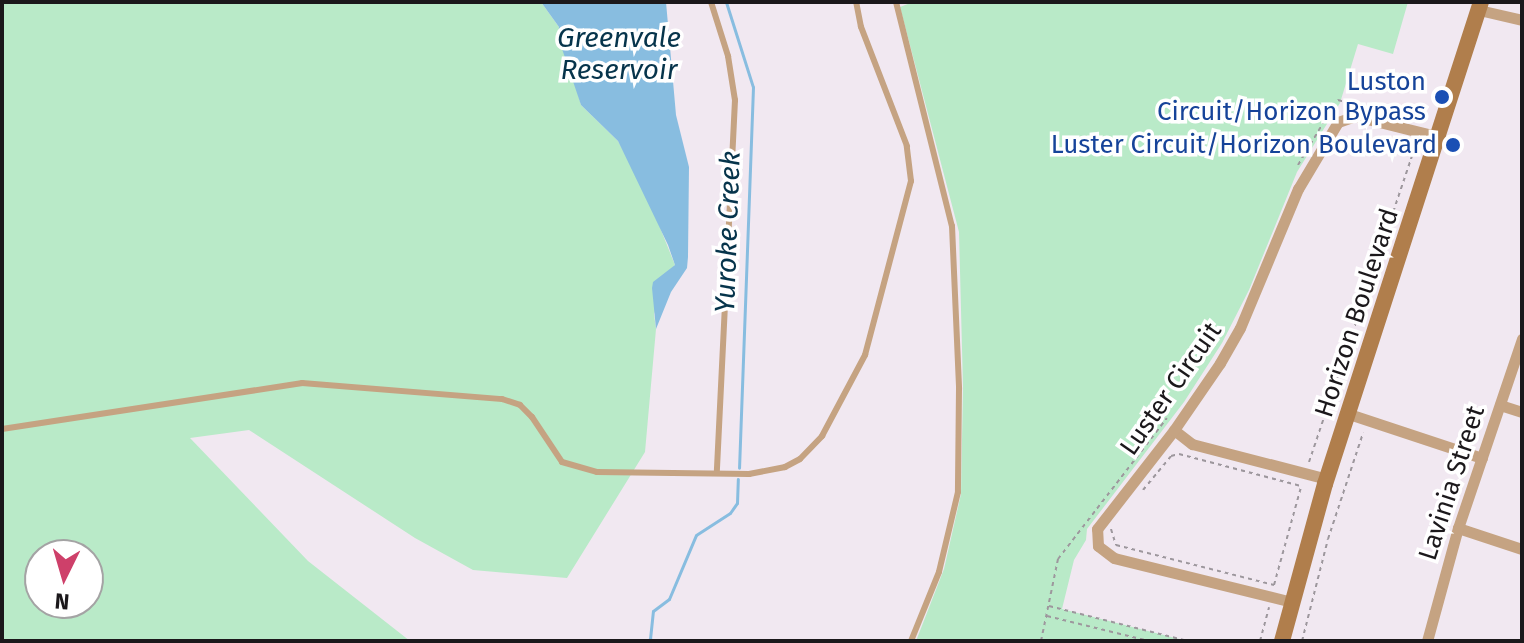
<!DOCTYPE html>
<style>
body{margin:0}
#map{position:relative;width:1524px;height:643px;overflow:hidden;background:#f1e8f1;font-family:"Fira Sans",sans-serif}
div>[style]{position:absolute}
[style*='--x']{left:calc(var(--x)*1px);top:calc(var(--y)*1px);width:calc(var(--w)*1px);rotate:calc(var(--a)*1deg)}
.green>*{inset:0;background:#b9eac8}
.water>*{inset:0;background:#88bde0}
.stream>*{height:3px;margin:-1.5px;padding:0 1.5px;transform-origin:1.5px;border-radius:1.5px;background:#88bde0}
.path>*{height:2px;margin-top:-1px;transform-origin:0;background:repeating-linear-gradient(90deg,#9d979d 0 4px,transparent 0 8px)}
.lane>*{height:6px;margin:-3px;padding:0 3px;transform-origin:3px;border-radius:3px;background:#c5a382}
.street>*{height:11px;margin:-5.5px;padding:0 5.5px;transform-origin:5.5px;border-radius:5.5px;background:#c5a382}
.secondary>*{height:16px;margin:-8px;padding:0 8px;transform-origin:8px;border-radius:8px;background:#b07e4c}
.dots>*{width:22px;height:22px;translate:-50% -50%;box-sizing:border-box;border:4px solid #fff;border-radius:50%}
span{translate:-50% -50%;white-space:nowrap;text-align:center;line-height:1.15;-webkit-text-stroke:7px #fff;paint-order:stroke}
.transit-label{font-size:26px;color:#164399}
.right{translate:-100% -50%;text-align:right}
.street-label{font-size:26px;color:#1b181b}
.water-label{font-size:28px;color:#06344b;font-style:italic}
.frame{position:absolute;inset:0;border:4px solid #1b181b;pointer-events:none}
.north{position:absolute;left:24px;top:539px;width:80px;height:80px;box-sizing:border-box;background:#fff;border:2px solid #a4a3a4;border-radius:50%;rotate:185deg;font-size:22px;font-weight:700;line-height:32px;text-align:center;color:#1b181b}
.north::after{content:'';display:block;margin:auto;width:28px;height:36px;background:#ce406a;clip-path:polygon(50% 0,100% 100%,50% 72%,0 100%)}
</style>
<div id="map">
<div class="green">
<div style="clip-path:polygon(evenodd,2px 2px,541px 2px,559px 27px,581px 105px,618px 141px,649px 200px,675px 265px,668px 273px,654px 314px,656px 329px,645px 452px,567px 578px,473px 570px,415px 538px,249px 430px,190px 438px,308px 561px,410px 641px,2px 641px,2px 2px,40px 555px,88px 555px,88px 603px,40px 603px,40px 555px)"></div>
<div style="clip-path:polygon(913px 2px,1408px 2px,1393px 54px,1358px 44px,1340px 103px,1297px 172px,1249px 290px,1222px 343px,1184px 402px,1087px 529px,1086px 540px,1074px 560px,1062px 609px,1187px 641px,916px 641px,944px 569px,961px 494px,963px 387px,959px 232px,900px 7px)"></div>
</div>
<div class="water">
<div style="clip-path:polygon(541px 2px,666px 2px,676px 115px,689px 167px,688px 257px,687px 268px,671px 292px,656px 329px,652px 288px,653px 282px,675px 265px,668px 245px,618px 141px,581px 105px,558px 37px,559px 27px)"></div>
</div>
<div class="stream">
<div style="--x:726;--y:2;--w:89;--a:72.4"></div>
<div style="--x:753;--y:87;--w:381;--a:92.1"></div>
<div style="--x:647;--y:641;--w:4;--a:-34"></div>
<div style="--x:650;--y:639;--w:28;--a:-84"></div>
<div style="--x:653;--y:611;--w:20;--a:-37"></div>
<div style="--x:669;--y:599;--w:69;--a:-67.1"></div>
<div style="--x:696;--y:535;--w:40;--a:-32.9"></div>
<div style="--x:730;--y:513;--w:12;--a:-55"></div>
<div style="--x:737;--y:503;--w:24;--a:-88"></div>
</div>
<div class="path">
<div style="--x:1329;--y:114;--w:17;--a:-57"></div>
<div style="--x:1338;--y:100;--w:18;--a:16"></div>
<div style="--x:1298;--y:165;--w:49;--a:-59.2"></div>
<div style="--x:1309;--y:462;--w:338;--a:-71.4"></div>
<div style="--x:1143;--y:490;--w:44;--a:-50.5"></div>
<div style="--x:1171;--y:456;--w:8;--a:-14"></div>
<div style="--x:1179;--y:454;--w:126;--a:14.7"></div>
<div style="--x:1111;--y:529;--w:17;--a:73"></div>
<div style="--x:1116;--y:545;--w:163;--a:14.2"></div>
<div style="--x:1274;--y:585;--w:102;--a:-74.6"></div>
<div style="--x:1049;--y:606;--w:142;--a:14.2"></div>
<div style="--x:1047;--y:616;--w:105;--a:13.8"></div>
<div style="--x:1041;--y:641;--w:84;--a:-78.3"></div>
<div style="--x:1058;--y:559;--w:178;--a:-52.3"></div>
<div style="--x:1260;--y:641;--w:35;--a:-75"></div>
<div style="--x:1302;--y:641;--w:105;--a:-75.7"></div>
<div style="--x:1328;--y:539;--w:112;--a:-71.7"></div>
</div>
<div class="lane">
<div style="--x:711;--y:2;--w:57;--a:72.5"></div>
<div style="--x:728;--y:56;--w:45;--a:81"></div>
<div style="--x:735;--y:100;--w:372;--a:92.8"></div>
<div style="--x:896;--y:2;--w:231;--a:76"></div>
<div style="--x:952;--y:226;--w:163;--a:87.5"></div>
<div style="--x:959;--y:389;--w:103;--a:90.6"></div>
<div style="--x:958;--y:492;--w:82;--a:103.4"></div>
<div style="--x:939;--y:572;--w:74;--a:112.1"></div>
<div style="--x:2;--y:429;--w:304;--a:-8.7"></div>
<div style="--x:302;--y:383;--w:201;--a:4.6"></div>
<div style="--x:502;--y:399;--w:19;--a:18"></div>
<div style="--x:520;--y:405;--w:17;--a:45"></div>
<div style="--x:532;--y:417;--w:54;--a:56.3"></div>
<div style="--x:562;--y:462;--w:36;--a:16"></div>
<div style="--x:597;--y:472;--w:152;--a:0.8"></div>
<div style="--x:749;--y:474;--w:37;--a:-11"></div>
<div style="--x:785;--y:467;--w:17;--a:-28"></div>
<div style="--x:800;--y:459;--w:32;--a:-46"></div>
<div style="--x:822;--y:436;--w:92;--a:-62"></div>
<div style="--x:865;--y:355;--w:180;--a:-75.2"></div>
<div style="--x:911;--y:181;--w:35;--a:-97"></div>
<div style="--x:907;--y:146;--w:128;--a:-111.1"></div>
<div style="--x:861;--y:27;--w:25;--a:-101"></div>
</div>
<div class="street">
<div style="--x:1479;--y:10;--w:44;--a:13.1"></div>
<div style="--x:1500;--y:405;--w:23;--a:18"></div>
<div style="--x:1349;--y:414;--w:140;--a:18.3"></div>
<div style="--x:1174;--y:430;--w:23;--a:38"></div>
<div style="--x:1192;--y:444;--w:139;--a:14.5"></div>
<div style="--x:1458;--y:528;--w:67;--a:18.2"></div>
<div style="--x:1292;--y:602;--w:183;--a:-166.1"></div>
<div style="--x:1114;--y:558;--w:20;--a:-143"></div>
<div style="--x:1098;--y:546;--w:17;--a:-93"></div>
<div style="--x:1097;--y:529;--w:125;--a:-52.1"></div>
<div style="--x:1174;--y:430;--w:81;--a:-55.5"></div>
<div style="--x:1220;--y:363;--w:40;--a:-60.3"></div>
<div style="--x:1240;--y:328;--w:151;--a:-67.4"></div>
<div style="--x:1298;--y:189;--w:78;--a:-59.2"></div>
<div style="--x:1338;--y:122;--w:18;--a:-19"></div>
<div style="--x:1355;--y:116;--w:88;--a:13.9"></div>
<div style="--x:1427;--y:641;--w:117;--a:-74.7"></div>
<div style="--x:1458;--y:528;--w:200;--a:-71.3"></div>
</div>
<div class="secondary">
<div style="--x:1282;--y:641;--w:163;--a:-74.7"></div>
<div style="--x:1325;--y:484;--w:507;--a:-72.07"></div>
</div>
<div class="dots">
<div style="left:1442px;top:97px;background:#1a4fb4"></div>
<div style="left:1453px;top:145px;background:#1a4fb4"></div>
</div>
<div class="transit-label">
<span class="right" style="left:1426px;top:97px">Luston<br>Circuit/Horizon Bypass</span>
<span class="right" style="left:1437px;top:145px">Luster Circuit/Horizon Boulevard</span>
</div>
<div class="street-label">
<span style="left:1357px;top:313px;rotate:-72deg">Horizon Boulevard</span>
<span style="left:1171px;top:389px;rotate:-55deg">Luster Circuit</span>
<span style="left:1452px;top:483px;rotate:-72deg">Lavinia Street</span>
</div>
<div class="water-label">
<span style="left:619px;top:54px">Greenvale<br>Reservoir</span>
<span style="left:728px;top:232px;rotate:-88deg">Yuroke Creek</span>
</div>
<div class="frame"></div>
<div class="north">N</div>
</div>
